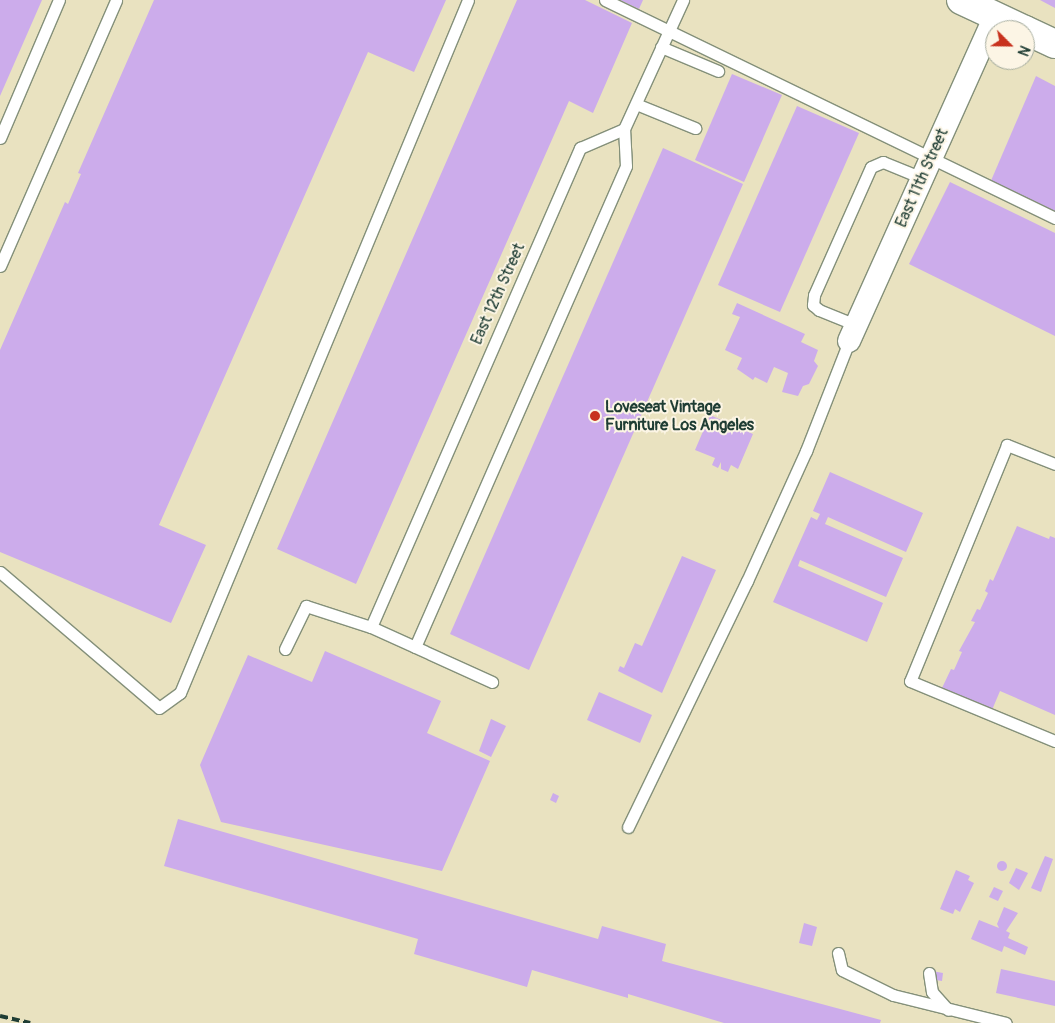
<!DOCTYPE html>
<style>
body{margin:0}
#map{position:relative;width:1055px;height:1023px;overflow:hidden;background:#e9e2c0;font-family:Pangolin,sans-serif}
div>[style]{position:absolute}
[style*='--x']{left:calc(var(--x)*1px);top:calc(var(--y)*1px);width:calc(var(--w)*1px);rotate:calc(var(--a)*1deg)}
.building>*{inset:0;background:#ccaceb}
.round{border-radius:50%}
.roads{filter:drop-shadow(1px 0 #84907a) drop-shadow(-1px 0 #84907a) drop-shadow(0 1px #84907a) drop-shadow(0 -1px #84907a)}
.lane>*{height:11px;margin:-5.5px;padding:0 5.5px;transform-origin:5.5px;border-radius:5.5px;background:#fff}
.street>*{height:22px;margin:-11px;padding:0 11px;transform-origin:11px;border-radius:11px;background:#fff}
.secondary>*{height:28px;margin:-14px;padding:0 14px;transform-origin:14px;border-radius:14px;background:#fff}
.rail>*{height:4px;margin-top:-2px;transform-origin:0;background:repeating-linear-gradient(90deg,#1f3d34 0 8px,transparent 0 12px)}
.dots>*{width:14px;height:14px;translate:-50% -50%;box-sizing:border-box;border:2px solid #fcf5e5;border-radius:50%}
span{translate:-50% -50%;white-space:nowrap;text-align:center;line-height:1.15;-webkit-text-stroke:4px #fcf5e5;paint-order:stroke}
.street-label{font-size:16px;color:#1f3d34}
.poi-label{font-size:16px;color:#1f3d34;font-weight:700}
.left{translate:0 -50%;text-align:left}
.north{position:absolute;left:985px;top:20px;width:50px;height:50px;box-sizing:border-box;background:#fcf5e5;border:1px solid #a4ab9e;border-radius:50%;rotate:113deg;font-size:14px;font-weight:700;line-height:20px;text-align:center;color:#1f3d34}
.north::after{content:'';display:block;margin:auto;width:18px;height:22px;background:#c8321e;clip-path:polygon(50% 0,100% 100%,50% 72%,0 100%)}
</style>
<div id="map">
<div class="building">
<div style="clip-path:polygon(0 0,42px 0,0 96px)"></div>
<div style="clip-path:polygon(154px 0,446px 0,414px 72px,368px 52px,159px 525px,206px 545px,171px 623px,0 552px,0 350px,65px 202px,68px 204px,81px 174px,78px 173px)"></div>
<div style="clip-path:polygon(517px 0,585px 0,632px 23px,593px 113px,569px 101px,356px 584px,277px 549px)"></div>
<div style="clip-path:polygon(620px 0,643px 0,639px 9px)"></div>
<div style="clip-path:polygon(1040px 0,1055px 0,1055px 8px)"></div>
<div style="clip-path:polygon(732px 74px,782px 95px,744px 182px,695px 160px)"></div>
<div style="clip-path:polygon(1036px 76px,1055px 86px,1055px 215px,990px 183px)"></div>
<div style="clip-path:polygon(797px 106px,859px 133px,780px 312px,718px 285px)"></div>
<div style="clip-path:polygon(663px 148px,743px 184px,529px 670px,450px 634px)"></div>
<div style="clip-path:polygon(950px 182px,1055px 233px,1055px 336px,909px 264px)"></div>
<div style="clip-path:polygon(737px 303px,805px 334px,801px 342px,818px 350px,814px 361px,818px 366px,809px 384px,803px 386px,798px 396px,782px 392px,788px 373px,774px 367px,767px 383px,755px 377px,753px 380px,737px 369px,742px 358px,725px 350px,740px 317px,732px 314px)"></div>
<div style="clip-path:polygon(710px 415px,753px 434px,738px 469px,731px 465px,728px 472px,721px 469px,721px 462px,718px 468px,712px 465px,715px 458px,695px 450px)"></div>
<div style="clip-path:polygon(830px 472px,923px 513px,906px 552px,828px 517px,825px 524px,903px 558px,886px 597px,800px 560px,798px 566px,883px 603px,867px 642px,773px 602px,811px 517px,817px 520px,820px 514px,813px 511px)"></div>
<div style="clip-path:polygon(1017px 526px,1049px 539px,1050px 536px,1055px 538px,1055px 715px,1000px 691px,992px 710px,942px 688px,951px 669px,954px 670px,962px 652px,959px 651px,975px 622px,971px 621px,977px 609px,980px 610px,988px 593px,985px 591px,990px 579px,993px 581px)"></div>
<div style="clip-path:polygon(682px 556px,716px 570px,662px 693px,618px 671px,620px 666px,624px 668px,635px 643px,642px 646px)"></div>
<div style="clip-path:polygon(325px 651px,441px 701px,427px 733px,490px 761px,442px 871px,221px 822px,200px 765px,248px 655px,312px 682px)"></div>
<div style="clip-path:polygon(599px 692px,652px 715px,640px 743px,587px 720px)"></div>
<div style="clip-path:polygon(491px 719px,506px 726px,491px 757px,479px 751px)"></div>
<div style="clip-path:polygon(553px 793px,559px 796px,556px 803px,550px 800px)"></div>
<div style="clip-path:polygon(178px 819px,598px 939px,602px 926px,666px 944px,662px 961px,881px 1020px,880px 1023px,724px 1023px,628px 994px,628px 998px,532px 970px,527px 987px,414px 954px,418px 939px,164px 866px)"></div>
<div style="clip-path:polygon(1045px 856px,1053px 859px,1041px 892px,1031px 888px)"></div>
<div class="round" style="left:997px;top:861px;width:10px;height:10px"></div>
<div style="clip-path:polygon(1016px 868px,1028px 873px,1019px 890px,1009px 883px)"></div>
<div style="clip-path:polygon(956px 870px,970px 876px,968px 880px,974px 883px,960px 912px,955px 909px,953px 914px,940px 909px)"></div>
<div style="clip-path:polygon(994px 887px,1003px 891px,998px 901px,989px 897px)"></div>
<div style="clip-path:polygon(1004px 907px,1018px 913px,1006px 931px,1010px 933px,1008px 938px,1028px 947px,1025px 955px,1004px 946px,1002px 952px,971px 939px,979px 920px,999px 928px,997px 924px)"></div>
<div style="clip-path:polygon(804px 923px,817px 927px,812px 946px,799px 943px)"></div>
<div style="clip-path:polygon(1001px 969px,1055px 981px,1055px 1006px,996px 993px)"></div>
<div style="clip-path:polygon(932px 971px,943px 973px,942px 981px,930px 979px)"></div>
</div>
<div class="roads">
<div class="lane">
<div style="--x:605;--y:0;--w:500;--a:25.85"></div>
<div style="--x:661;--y:47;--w:62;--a:22.8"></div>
<div style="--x:636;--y:104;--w:64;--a:22.1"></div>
<div style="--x:0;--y:138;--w:150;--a:-66.9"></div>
<div style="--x:0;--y:266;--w:290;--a:-66.4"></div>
<div style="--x:856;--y:325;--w:40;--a:-158"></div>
<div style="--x:819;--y:310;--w:8;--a:-140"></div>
<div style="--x:813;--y:305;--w:10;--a:-84"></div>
<div style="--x:814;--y:295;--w:140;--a:-66"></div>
<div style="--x:871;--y:167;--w:13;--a:-23"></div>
<div style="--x:883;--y:162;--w:42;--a:22.3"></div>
<div style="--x:1055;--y:464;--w:52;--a:-158.4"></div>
<div style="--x:1007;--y:445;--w:255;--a:112.3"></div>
<div style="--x:910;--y:681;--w:157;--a:22.5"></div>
<div style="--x:0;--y:572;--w:209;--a:40.5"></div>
<div style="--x:159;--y:708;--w:26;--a:-36"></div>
<div style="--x:180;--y:693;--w:750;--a:-67.43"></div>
<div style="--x:371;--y:627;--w:523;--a:-66.43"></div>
<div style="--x:580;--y:148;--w:48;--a:-23.4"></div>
<div style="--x:624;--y:129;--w:142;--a:-65.4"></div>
<div style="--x:415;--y:647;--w:525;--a:-66.31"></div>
<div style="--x:626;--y:166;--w:37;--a:-93"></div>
<div style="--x:285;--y:649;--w:48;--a:-64"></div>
<div style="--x:306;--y:606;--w:68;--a:17.9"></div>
<div style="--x:371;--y:627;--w:133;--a:24.4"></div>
<div style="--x:628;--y:827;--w:273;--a:-64.2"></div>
<div style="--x:747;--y:581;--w:143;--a:-65.6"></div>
<div style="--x:806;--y:451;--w:118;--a:-68.6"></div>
<div style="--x:838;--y:953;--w:17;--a:77"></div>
<div style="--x:842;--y:970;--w:57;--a:26.1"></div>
<div style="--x:893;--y:995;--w:116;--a:13.9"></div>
<div style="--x:929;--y:973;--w:19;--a:81"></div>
<div style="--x:932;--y:992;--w:24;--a:48"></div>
</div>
<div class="street">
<div style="--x:849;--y:341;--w:356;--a:-65.8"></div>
</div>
<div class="secondary">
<div style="--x:961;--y:0;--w:71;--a:25.1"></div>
<div style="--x:1025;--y:30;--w:33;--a:25"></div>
</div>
</div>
<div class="rail">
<div style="--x:0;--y:1016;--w:31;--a:13"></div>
</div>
<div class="dots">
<div style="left:595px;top:416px;background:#c8321e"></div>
</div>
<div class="street-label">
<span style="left:922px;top:178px;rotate:-66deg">East 11th Street</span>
<span style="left:498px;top:294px;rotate:-66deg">East 12th Street</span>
</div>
<div class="poi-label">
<span class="left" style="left:605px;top:416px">Loveseat Vintage<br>Furniture Los Angeles</span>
</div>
<div class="north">N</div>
</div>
